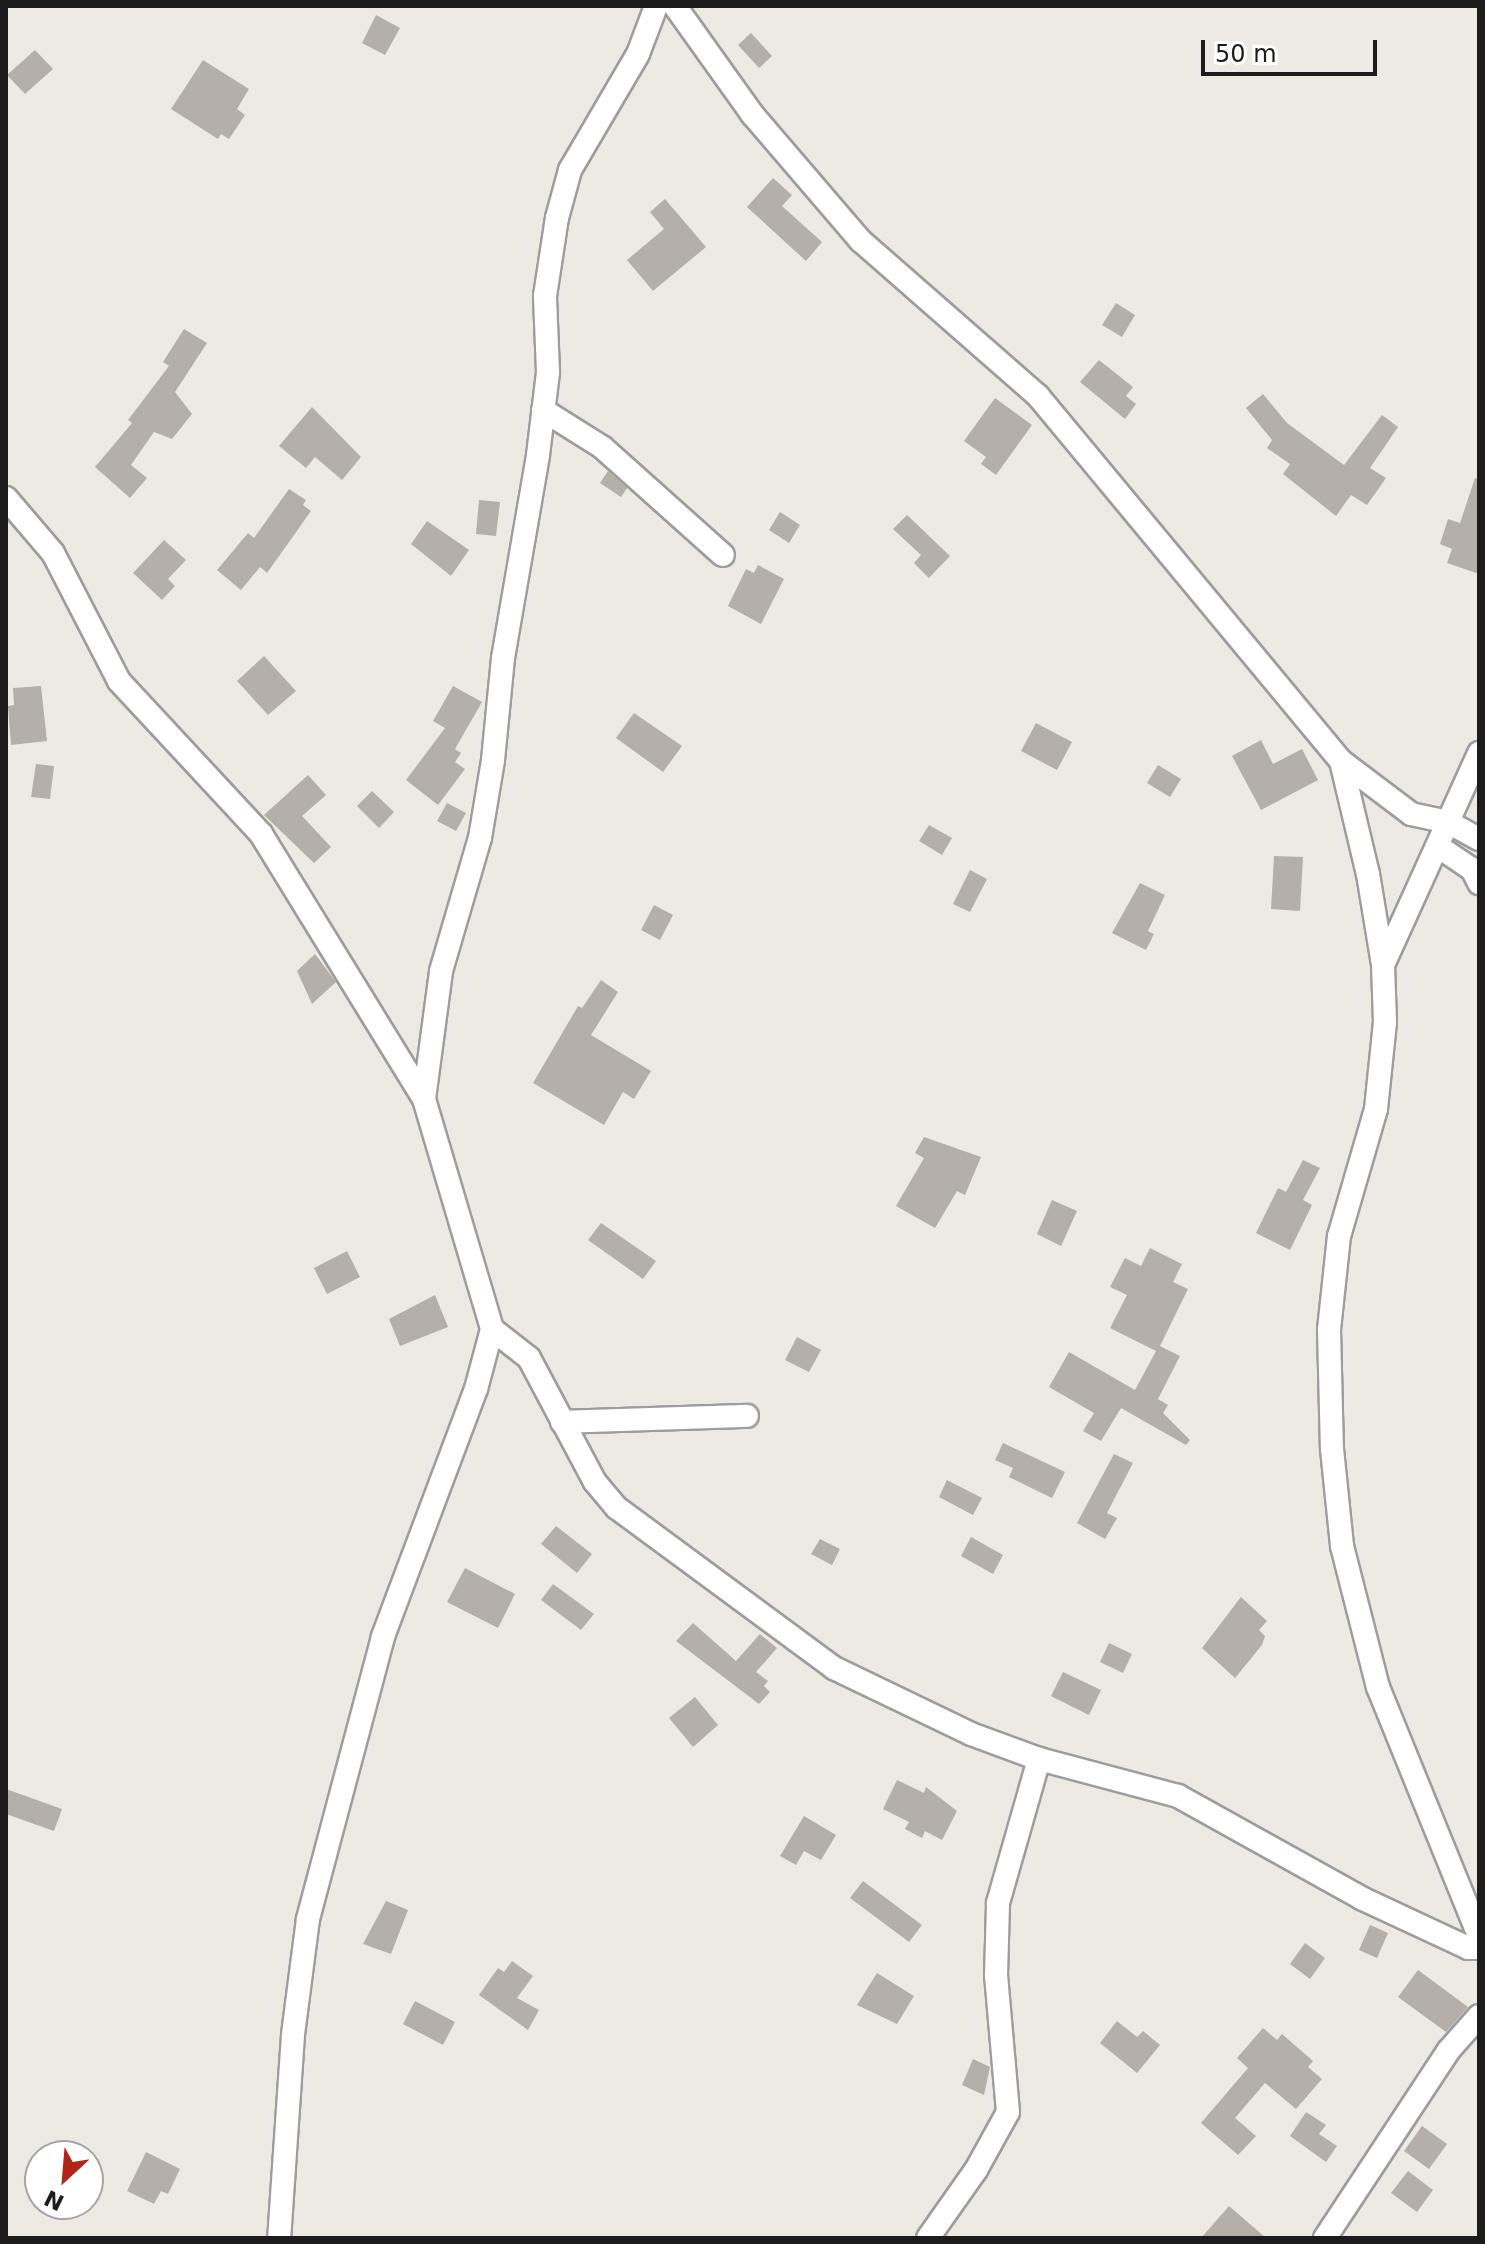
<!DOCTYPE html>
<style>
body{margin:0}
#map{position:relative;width:1485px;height:2244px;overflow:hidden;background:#eceae3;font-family:"DejaVu Sans",sans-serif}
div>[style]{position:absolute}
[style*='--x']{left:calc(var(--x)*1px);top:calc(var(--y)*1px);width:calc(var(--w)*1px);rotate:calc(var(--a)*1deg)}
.building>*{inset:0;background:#b5afa9}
.roads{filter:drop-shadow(2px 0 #9d9d9d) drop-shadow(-2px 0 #9d9d9d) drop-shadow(0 2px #9d9d9d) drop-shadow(0 -2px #9d9d9d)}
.street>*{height:22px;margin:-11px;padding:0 11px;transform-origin:11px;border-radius:11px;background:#fff}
span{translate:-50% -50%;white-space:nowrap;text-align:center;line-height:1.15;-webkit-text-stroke:8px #fff;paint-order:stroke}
.frame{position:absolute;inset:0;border:8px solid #1c1c1c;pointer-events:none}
.north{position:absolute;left:24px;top:2140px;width:80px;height:80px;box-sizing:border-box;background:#fff;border:2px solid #a4a4a4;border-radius:50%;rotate:206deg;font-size:22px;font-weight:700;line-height:32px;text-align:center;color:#1c1c1c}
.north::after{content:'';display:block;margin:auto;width:28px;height:36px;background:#b02518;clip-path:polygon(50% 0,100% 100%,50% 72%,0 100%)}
.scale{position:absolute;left:1201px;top:40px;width:176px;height:36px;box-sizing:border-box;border:4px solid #1c1c1c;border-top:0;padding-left:10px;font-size:24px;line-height:28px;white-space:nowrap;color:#1c1c1c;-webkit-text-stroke:6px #fff;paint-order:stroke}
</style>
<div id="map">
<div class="building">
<div style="clip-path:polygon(376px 15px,400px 28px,385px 55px,362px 43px)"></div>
<div style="clip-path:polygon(751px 33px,772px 56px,759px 68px,738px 45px)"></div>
<div style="clip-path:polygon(35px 50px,53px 69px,25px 94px,7px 75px)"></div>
<div style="clip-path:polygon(203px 60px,249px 89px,237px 109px,245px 115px,229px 139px,221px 134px,218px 139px,171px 109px)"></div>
<div style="clip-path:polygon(773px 178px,792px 195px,782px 206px,822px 242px,806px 261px,747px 207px)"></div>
<div style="clip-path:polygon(665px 199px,706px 247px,653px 291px,627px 260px,664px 229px,650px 212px)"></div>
<div style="clip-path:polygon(1116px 303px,1135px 315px,1122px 337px,1102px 325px)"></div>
<div style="clip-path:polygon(184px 329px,207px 343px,175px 392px,192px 414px,172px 439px,154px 432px,131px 465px,147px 478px,130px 498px,95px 467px,132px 423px,128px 420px,169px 366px,163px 362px)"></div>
<div style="clip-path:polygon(1099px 360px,1133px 387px,1126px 396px,1136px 404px,1125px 419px,1080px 382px)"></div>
<div style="clip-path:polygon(1263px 394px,1287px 423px,1344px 465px,1382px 415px,1398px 427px,1370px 468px,1386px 478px,1367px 505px,1351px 495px,1336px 516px,1283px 474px,1290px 464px,1267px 448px,1272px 440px,1246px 408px)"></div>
<div style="clip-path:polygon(995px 398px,1032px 425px,996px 475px,981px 464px,986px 457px,964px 441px)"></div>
<div style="clip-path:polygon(312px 407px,361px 457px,342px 480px,315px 457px,306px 468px,279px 446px)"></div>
<div style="clip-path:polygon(608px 471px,627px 488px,621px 497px,600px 483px)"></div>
<div style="clip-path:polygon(1475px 478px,1479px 479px,1479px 574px,1447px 563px,1452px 549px,1440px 544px,1448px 519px,1460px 523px)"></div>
<div style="clip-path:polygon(289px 489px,306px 500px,303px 505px,311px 511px,267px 573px,260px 567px,241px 590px,217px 570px,248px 533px,254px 538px)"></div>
<div style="clip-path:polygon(479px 500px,500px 502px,496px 536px,476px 534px)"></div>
<div style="clip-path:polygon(780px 512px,800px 525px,789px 543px,769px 530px)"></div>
<div style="clip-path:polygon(907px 515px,950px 556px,929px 578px,914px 563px,921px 555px,893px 529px)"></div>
<div style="clip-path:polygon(427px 521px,469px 550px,451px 576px,411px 544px)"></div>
<div style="clip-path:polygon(164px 540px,186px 560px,168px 579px,175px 586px,162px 600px,133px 573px)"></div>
<div style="clip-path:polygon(758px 565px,784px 579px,761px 624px,728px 606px,746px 569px,754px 573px)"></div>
<div style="clip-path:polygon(264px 656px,296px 691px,268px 715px,237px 681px)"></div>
<div style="clip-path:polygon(41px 686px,47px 741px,11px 745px,8px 706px,14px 705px,13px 688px)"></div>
<div style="clip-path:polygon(453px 686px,482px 702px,455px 749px,461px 753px,455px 762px,465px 769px,438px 805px,406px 780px,445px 728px,433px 721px)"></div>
<div style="clip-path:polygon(634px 713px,682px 746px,663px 772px,616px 738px)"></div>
<div style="clip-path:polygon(1036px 723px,1072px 742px,1057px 770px,1021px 751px)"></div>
<div style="clip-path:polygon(1261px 740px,1273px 764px,1302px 749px,1318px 780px,1261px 810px,1232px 756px)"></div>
<div style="clip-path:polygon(36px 764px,54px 766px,50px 799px,31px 797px)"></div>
<div style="clip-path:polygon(1158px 765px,1181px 779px,1170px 797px,1147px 783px)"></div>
<div style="clip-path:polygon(308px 775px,326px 795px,302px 816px,331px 847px,314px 863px,264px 815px)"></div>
<div style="clip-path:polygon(372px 791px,394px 812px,379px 828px,357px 806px)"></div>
<div style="clip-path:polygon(447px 803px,466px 813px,456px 831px,437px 821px)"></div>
<div style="clip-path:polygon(929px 825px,952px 838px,942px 855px,919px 841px)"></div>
<div style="clip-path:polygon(1274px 856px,1303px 857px,1300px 911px,1271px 909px)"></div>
<div style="clip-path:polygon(970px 870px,987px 879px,970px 912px,953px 904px)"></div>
<div style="clip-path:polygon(1140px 883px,1165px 895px,1148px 931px,1154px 934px,1146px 950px,1112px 933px)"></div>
<div style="clip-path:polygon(654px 905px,673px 915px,660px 940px,641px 930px)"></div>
<div style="clip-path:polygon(315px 954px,336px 982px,312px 1004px,297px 971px)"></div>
<div style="clip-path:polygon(601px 980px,618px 992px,591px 1035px,651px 1071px,634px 1099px,623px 1092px,604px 1125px,533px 1083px,578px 1006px,582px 1008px)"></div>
<div style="clip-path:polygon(924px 1137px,981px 1157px,965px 1195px,957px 1191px,935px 1228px,896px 1206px,924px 1158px,915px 1153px)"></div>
<div style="clip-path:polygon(1303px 1160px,1320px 1168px,1303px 1200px,1312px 1205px,1290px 1250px,1256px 1233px,1278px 1188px,1286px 1192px)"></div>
<div style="clip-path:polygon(1052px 1200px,1077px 1211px,1061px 1246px,1037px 1234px)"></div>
<div style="clip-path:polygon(601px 1223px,656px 1261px,643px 1279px,588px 1240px)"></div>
<div style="clip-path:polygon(1150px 1248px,1182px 1264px,1173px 1282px,1188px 1289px,1160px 1346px,1180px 1356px,1158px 1399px,1168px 1405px,1163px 1413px,1190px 1440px,1186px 1445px,1121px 1408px,1101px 1441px,1083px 1431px,1094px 1413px,1049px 1387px,1069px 1352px,1135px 1390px,1156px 1351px,1110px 1328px,1127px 1295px,1110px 1287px,1125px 1258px,1141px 1266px)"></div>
<div style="clip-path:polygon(347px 1251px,360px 1277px,327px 1294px,314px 1268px)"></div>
<div style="clip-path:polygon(435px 1295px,448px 1327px,400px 1346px,389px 1319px)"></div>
<div style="clip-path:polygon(797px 1337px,821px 1350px,809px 1372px,785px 1360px)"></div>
<div style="clip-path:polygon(1003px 1443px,1065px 1472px,1052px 1498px,1009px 1477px,1013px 1468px,995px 1460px)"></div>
<div style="clip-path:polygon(1114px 1454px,1133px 1463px,1107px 1513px,1117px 1518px,1105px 1539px,1077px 1523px)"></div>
<div style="clip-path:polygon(947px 1480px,982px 1498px,973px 1515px,939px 1497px)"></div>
<div style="clip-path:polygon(556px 1526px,592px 1554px,577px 1573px,541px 1544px)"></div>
<div style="clip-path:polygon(971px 1537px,1003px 1555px,993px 1574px,961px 1556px)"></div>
<div style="clip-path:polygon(820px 1539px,840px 1549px,832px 1565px,811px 1554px)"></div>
<div style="clip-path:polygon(465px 1568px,515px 1594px,498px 1628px,447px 1602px)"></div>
<div style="clip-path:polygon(553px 1584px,594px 1614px,581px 1630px,541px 1600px)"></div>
<div style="clip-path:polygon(1241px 1597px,1267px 1621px,1259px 1630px,1265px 1636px,1262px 1645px,1235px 1678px,1202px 1648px)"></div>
<div style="clip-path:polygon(693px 1623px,736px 1661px,760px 1634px,777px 1648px,756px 1672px,768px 1681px,764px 1686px,770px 1692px,759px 1704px,676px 1641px)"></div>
<div style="clip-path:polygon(1109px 1643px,1132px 1654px,1123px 1673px,1100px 1662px)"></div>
<div style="clip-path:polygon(1063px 1672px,1101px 1690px,1089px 1715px,1051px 1696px)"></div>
<div style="clip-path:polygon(695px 1697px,718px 1725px,693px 1747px,669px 1718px)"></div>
<div style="clip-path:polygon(897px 1780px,924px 1793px,926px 1787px,957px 1811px,942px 1840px,925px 1831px,922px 1838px,905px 1829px,909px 1822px,883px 1809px)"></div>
<div style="clip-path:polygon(6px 1789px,62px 1809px,54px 1831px,6px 1814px)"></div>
<div style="clip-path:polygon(804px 1816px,836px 1835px,821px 1860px,804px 1851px,796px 1865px,780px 1856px)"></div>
<div style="clip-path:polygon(863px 1881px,922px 1925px,909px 1942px,850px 1898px)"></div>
<div style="clip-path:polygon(386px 1901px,408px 1910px,391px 1954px,363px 1944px)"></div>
<div style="clip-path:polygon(1370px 1925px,1388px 1933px,1377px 1958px,1359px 1950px)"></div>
<div style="clip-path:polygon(1305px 1943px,1325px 1958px,1310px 1979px,1290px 1964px)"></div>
<div style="clip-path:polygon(512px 1961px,533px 1976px,517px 1998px,539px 2010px,528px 2030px,479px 1995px,498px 1968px,504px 1972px)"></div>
<div style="clip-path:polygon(1418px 1970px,1468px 2007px,1446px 2032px,1398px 1997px)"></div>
<div style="clip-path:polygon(877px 1973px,914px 1996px,897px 2024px,857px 2005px)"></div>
<div style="clip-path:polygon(415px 2001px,455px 2022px,443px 2045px,403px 2024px)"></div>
<div style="clip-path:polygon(1117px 2021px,1137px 2037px,1143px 2031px,1160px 2045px,1137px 2073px,1100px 2043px)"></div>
<div style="clip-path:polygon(1263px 2028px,1277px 2040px,1282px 2034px,1313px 2061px,1308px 2067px,1322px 2079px,1296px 2109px,1265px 2083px,1235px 2118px,1256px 2136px,1238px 2155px,1201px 2123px,1248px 2068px,1237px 2058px)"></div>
<div style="clip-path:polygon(973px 2059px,990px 2067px,984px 2095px,962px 2085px)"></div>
<div style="clip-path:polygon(1306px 2112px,1326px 2125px,1319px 2134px,1337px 2146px,1326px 2162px,1290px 2136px)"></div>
<div style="clip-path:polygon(1422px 2126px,1447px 2144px,1429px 2169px,1404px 2151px)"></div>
<div style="clip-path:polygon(146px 2152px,180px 2169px,168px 2194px,161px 2191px,154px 2204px,127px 2191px)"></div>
<div style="clip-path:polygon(1408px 2171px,1433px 2190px,1417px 2212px,1391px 2193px)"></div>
<div style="clip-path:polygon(1229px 2206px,1266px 2238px,1201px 2238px)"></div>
</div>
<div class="roads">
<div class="street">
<div style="--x:675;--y:6;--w:133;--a:54.5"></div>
<div style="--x:752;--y:114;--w:167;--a:49.4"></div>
<div style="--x:861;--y:241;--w:235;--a:41.2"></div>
<div style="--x:1038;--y:396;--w:474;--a:50.3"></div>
<div style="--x:1341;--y:761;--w:116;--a:76.6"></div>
<div style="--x:1368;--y:874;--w:92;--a:80.6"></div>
<div style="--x:1383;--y:965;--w:57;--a:88"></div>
<div style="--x:1385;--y:1022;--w:87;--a:95.9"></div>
<div style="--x:1376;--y:1109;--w:132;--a:106.2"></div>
<div style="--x:1339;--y:1236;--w:94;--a:96.1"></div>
<div style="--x:1329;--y:1329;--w:120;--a:88.6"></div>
<div style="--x:1332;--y:1449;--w:98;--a:84.1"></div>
<div style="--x:1342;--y:1546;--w:146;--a:75.7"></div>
<div style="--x:1378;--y:1687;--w:269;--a:67.9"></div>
<div style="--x:543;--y:410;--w:70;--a:32.1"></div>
<div style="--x:602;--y:447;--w:162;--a:41.8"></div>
<div style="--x:6;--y:498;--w:72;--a:49.5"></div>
<div style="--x:53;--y:553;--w:144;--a:62.7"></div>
<div style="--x:119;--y:681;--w:209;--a:47.1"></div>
<div style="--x:261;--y:834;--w:311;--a:58.4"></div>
<div style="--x:424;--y:1099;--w:240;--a:73.5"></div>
<div style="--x:492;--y:1329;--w:62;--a:104.9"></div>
<div style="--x:476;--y:1389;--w:265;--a:110.6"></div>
<div style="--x:383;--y:1637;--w:292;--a:104.9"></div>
<div style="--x:308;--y:1919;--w:117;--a:97.4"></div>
<div style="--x:293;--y:2035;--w:203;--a:93.9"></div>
<div style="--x:1341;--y:761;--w:88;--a:37.1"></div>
<div style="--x:1411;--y:814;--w:38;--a:12"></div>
<div style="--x:1448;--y:822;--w:35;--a:29"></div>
<div style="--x:1439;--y:847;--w:40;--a:34"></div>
<div style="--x:1472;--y:869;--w:16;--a:63"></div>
<div style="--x:1383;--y:965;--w:233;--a:-65.6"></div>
<div style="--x:424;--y:1099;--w:129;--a:-82.4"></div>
<div style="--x:441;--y:971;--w:139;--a:-73.7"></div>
<div style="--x:480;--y:838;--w:79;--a:-80.5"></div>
<div style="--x:493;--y:760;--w:102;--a:-84.4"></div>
<div style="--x:503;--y:658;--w:206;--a:-80.2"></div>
<div style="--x:538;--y:455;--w:84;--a:-83.1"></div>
<div style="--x:548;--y:372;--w:76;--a:-92.3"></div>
<div style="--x:545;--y:296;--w:79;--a:-81.3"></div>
<div style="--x:557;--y:218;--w:50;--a:-74.8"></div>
<div style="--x:570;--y:170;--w:134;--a:-59.6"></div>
<div style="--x:638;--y:54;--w:51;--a:-69.4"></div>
<div style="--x:492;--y:1329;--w:47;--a:38.1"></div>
<div style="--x:529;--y:1358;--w:140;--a:62"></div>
<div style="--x:595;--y:1482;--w:34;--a:50"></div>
<div style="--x:617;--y:1508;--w:270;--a:36.4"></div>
<div style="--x:834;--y:1668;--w:152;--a:25.7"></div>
<div style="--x:971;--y:1734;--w:72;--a:20.2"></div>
<div style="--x:1039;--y:1759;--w:144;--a:14.9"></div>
<div style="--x:1178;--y:1796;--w:210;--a:29.1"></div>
<div style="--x:1361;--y:1898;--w:118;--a:25"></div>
<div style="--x:1468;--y:1948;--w:11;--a:0"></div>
<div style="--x:562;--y:1422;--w:185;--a:-1.9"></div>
<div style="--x:928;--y:2238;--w:83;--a:-54.8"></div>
<div style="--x:976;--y:2170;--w:66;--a:-61.1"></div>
<div style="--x:1008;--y:2112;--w:137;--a:-95"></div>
<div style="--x:996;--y:1976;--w:73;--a:-88.4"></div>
<div style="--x:998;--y:1903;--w:150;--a:-74.1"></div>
<div style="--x:1325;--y:2238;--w:225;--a:-56.6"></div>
<div style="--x:1449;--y:2050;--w:45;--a:-48.6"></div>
</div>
</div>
<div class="frame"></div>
<div class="north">N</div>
<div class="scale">50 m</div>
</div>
